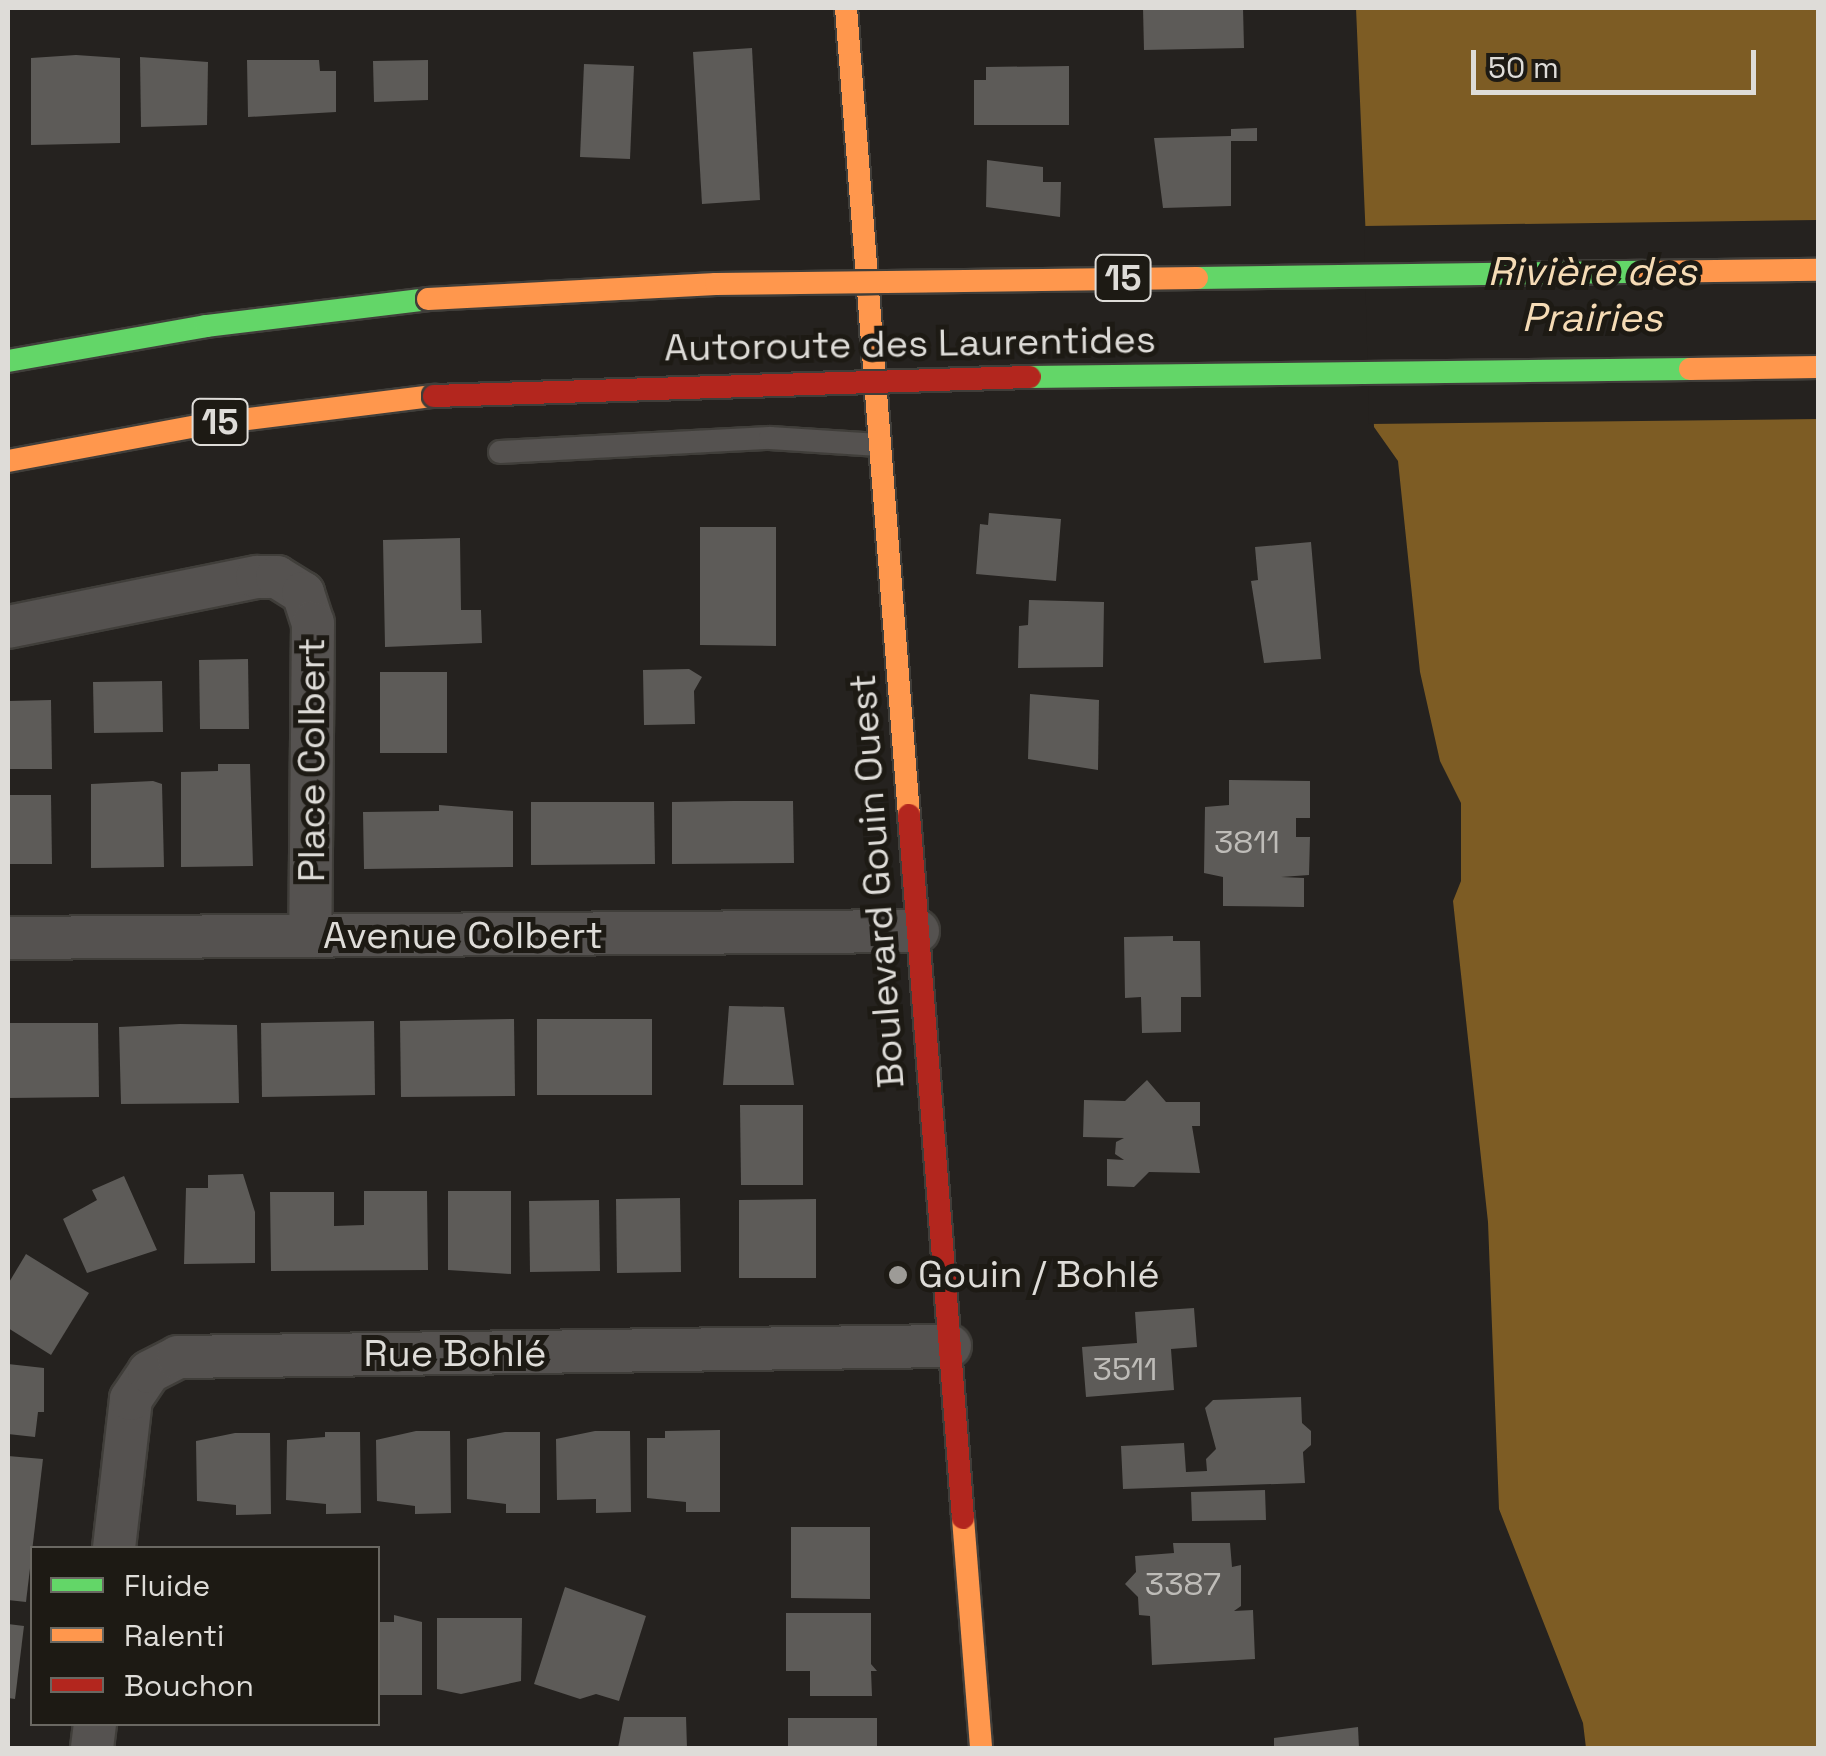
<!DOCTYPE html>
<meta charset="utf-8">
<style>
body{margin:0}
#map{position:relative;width:1826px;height:1756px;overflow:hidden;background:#25221f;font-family:"Space Grotesk",sans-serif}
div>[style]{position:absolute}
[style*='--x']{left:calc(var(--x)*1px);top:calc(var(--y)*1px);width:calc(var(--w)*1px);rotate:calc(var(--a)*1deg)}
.water>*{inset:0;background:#7d5c24}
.pier>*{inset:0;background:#25221f}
.building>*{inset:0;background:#5d5b58}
.roads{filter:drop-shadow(2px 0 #403e3a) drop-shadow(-2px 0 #403e3a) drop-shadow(0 2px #403e3a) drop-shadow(0 -2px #403e3a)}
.lane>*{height:22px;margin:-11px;padding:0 11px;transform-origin:11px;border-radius:11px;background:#555250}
.street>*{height:42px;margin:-21px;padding:0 21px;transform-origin:21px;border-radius:21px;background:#555250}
.fast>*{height:22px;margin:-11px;padding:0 11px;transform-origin:11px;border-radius:11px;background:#63d668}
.slow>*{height:22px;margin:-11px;padding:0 11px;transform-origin:11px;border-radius:11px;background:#ff974d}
.jam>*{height:22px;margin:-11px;padding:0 11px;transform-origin:11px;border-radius:11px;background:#b3261e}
.bridges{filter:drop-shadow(2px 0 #403e3a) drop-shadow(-2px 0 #403e3a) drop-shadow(0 2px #403e3a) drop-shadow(0 -2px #403e3a)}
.fast-bridge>*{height:22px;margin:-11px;padding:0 11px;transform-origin:11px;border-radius:11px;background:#63d668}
.slow-bridge>*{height:22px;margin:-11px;padding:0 11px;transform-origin:11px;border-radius:11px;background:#ff974d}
.jam-bridge>*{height:22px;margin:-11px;padding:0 11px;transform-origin:11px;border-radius:11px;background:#b3261e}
.dots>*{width:28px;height:28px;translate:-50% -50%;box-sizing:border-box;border:5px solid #1d1a14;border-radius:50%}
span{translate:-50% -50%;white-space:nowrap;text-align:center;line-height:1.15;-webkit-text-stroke:10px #1d1a14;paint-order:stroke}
.number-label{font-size:32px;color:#bebcb8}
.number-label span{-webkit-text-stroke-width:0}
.shield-label span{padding:2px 8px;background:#1d1a14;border:2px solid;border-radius:8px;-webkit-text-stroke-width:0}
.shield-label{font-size:35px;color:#dedcd8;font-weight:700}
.street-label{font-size:38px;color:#dedcd8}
.poi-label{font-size:38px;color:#dedcd8}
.left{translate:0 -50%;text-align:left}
.water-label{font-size:40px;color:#f5dbb5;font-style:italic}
.frame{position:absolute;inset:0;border:10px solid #dedcd8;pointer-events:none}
.legend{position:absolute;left:30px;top:1546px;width:350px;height:180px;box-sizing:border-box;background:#1d1a14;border:2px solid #6a6862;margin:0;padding:12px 18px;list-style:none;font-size:30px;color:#dedcd8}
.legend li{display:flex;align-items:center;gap:20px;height:50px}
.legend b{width:50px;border:2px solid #6a6862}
.scale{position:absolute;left:1471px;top:50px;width:285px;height:45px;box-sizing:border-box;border:5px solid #dedcd8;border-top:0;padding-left:12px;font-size:30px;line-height:35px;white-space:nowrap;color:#dedcd8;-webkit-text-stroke:8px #1d1a14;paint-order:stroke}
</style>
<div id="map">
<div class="water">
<div style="clip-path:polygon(1356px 8px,1818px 8px,1818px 1748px,1586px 1748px,1583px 1723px,1499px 1509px,1488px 1222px,1453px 901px,1461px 881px,1461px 803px,1440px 761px,1420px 672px,1398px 461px,1374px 427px)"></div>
</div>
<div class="pier">
<div style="clip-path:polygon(1818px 220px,1818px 419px,1369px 424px,1364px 226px)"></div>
</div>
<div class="building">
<div style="clip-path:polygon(1143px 8px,1243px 8px,1244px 48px,1144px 50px)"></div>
<div style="clip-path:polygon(752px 48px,760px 200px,702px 204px,693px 52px)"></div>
<div style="clip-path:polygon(76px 55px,120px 58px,120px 143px,31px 145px,31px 58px)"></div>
<div style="clip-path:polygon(140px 57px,208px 62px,207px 125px,141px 127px)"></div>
<div style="clip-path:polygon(247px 60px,319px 60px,320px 71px,336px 71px,336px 112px,248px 117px)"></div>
<div style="clip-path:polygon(428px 60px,428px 100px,374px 102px,373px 61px)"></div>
<div style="clip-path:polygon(584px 64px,634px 66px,630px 159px,580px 157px)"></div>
<div style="clip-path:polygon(1069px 66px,1069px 125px,974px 125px,974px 80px,986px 80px,986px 67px)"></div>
<div style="clip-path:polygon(1257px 128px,1257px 141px,1231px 141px,1231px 206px,1163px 208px,1154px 138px,1231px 136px,1231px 129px)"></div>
<div style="clip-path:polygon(987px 160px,1043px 167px,1043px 182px,1061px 182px,1060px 217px,986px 207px)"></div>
<div style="clip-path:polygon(989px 513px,1061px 519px,1056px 581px,976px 574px,980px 524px,988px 525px)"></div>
<div style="clip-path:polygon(700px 527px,776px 527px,776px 646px,700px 645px)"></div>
<div style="clip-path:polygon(460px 538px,461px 610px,481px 610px,482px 643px,385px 647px,383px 540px)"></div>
<div style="clip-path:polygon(1311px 542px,1321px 659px,1264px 663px,1251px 581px,1258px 580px,1255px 547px)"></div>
<div style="clip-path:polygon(1029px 600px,1104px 602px,1103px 667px,1018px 668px,1019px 626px,1028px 625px)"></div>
<div style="clip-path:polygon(248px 659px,249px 729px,200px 729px,199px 660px)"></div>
<div style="clip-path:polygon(689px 669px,702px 677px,694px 691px,695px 724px,644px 725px,643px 670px)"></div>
<div style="clip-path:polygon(380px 672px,447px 672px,447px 753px,380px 753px)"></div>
<div style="clip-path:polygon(162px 681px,163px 732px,94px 733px,93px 682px)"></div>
<div style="clip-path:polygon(1030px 694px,1099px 700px,1098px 770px,1028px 759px)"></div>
<div style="clip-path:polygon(51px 700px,52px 769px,8px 769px,8px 701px)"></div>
<div style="clip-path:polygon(218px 764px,250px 764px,253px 866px,181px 867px,181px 772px,218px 771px)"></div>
<div style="clip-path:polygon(1229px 780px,1310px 781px,1310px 818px,1296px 818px,1296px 837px,1310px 837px,1309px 875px,1281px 877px,1304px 878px,1304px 907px,1223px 906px,1223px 877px,1204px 873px,1205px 807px,1229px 805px)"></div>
<div style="clip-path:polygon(153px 781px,162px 784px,164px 867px,91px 868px,91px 784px)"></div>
<div style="clip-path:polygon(8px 795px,51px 795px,52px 864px,8px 864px)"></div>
<div style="clip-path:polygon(733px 801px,793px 801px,794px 863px,672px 864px,672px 802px)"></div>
<div style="clip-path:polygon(531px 802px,654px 802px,655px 864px,531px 865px)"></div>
<div style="clip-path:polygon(439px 805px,513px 811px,513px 867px,364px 869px,363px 812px,439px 811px)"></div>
<div style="clip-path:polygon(1173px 936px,1173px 941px,1200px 941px,1201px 997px,1181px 997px,1181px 1032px,1142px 1033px,1141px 997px,1125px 998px,1124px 937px)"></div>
<div style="clip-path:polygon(729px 1006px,784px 1007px,794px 1085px,723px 1085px)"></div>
<div style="clip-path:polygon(514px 1019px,515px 1096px,401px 1097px,400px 1021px)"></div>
<div style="clip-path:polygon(537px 1019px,652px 1019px,652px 1095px,537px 1095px)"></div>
<div style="clip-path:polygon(374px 1021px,375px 1095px,262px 1097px,261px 1023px)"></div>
<div style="clip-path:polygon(8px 1023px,98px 1023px,99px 1097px,8px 1098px)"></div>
<div style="clip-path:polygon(180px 1024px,237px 1025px,239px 1103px,121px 1104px,119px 1027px)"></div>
<div style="clip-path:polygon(1147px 1080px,1166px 1102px,1200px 1102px,1200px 1126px,1192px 1126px,1200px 1173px,1149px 1172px,1134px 1187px,1107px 1186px,1107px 1159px,1124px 1160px,1115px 1154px,1116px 1142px,1124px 1138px,1083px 1137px,1084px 1100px,1125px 1101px)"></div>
<div style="clip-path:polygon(740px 1105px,803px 1105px,803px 1185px,741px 1185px)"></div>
<div style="clip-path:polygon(243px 1174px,255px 1212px,255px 1263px,184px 1264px,186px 1188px,208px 1188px,208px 1175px)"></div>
<div style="clip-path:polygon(124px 1176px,157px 1250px,87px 1273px,63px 1219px,97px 1200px,92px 1190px)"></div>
<div style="clip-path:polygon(364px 1191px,427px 1191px,428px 1270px,271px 1271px,270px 1192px,334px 1192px,334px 1226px,364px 1225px)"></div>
<div style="clip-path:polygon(448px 1191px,511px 1191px,511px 1274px,448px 1270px)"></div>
<div style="clip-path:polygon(680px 1198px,681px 1272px,617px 1273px,616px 1199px)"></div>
<div style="clip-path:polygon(816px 1199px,816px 1278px,739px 1278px,739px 1200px)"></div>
<div style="clip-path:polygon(599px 1200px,600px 1271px,530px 1272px,529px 1201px)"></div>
<div style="clip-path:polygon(26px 1254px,89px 1293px,51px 1355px,8px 1328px,8px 1284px)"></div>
<div style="clip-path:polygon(1194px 1308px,1197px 1347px,1171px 1349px,1174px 1390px,1086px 1397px,1082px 1347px,1137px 1343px,1135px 1312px)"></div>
<div style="clip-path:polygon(8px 1364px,44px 1368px,44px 1412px,38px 1412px,35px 1437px,8px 1434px)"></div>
<div style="clip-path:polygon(1301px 1397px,1302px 1423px,1311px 1431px,1311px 1445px,1303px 1452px,1305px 1483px,1123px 1489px,1121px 1446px,1184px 1443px,1186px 1472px,1207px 1471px,1206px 1459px,1216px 1449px,1205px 1408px,1213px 1400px)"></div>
<div style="clip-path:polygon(720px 1430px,720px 1512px,686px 1512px,686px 1502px,647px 1498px,647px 1438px,665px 1438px,665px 1431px)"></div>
<div style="clip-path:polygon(416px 1431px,450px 1431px,451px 1513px,415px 1514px,415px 1506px,377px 1501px,376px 1440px)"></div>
<div style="clip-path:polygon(595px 1431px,630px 1431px,631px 1512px,596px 1513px,596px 1499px,557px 1500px,556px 1439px)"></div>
<div style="clip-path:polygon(325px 1432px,360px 1432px,361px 1513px,326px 1514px,326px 1504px,286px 1500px,287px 1440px,325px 1437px)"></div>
<div style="clip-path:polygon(505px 1432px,540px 1432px,540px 1513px,506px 1513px,506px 1504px,467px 1499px,467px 1439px)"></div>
<div style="clip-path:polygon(235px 1433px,270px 1433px,271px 1514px,236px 1515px,236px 1505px,197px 1501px,196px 1441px)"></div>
<div style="clip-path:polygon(8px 1456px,43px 1459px,26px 1602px,8px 1600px)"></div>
<div style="clip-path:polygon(1265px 1490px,1266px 1520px,1192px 1521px,1191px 1492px)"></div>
<div style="clip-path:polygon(791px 1527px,870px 1527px,870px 1599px,791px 1598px)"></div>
<div style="clip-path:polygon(1173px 1543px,1230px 1543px,1232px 1567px,1241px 1565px,1241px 1606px,1234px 1611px,1253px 1610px,1255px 1659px,1152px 1665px,1150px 1616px,1139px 1615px,1138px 1597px,1125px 1584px,1136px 1572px,1135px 1556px,1174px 1553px)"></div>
<div style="clip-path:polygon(565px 1587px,646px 1616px,619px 1701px,596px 1694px,580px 1699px,534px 1684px)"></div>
<div style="clip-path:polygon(786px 1613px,871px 1613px,871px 1664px,877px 1671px,871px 1671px,872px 1696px,810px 1696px,810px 1671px,786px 1671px)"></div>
<div style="clip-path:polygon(394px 1615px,422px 1622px,422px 1695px,378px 1695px,378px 1622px,394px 1622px)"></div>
<div style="clip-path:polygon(437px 1618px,522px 1618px,521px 1681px,461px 1694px,437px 1689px)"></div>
<div style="clip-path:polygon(8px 1624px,24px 1626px,15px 1699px,8px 1698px)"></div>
<div style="clip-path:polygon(624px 1717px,686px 1717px,687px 1748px,618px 1748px)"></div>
<div style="clip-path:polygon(788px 1718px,877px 1718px,877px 1748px,788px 1748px)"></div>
<div style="clip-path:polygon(1358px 1727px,1359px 1748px,1274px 1748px,1274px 1738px)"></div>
</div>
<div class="roads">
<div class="lane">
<div style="--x:500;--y:452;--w:270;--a:-3"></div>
<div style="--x:770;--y:438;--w:109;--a:3.7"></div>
</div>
<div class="street">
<div style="--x:8;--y:627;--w:254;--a:-11.4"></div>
<div style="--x:257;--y:577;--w:20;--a:0"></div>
<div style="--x:277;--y:577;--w:31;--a:32"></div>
<div style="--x:303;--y:593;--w:32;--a:72"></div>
<div style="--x:313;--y:623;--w:313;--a:90.5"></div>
<div style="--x:8;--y:938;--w:910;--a:-0.44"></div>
<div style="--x:114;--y:1548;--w:150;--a:-83.5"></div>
<div style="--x:131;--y:1399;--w:32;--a:-56"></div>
<div style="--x:149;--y:1372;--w:33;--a:-27"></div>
<div style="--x:178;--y:1357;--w:772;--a:-0.82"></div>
<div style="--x:92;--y:1748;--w:24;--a:-83"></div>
</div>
<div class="fast">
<div style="--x:8;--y:361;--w:201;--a:-10"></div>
<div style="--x:206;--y:326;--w:224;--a:-6.9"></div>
</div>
<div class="slow">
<div style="--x:846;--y:8;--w:809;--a:85.54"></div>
<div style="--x:8;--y:461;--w:203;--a:-10.5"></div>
<div style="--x:208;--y:424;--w:228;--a:-7.1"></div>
<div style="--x:963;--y:1518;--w:231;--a:85.5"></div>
</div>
<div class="jam">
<div style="--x:909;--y:815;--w:705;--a:85.61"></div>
</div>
</div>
<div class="bridges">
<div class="fast-bridge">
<div style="--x:1197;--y:278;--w:446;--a:-0.8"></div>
<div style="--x:1030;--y:377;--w:660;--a:-0.69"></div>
</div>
<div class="slow-bridge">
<div style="--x:1643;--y:272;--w:175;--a:-0.7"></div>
<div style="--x:428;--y:299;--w:288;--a:-3"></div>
<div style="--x:716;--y:284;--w:481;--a:-0.7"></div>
<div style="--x:1690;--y:369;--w:128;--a:-0.9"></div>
</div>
<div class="jam-bridge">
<div style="--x:434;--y:396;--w:596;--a:-1.83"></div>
</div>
</div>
<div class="dots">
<div style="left:898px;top:1275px;background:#9d9b97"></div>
</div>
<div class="number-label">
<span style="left:1247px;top:842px">3811</span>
<span style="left:1125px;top:1369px">3511</span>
<span style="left:1183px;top:1584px">3387</span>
</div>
<div class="shield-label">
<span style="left:1123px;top:278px">15</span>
<span style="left:220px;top:422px">15</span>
</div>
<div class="street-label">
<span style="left:910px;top:344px;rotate:-1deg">Autoroute des Laurentides</span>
<span style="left:312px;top:760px;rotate:-90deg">Place Colbert</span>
<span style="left:877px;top:881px;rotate:-94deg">Boulevard Gouin Ouest</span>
<span style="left:463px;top:936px">Avenue Colbert</span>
<span style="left:455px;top:1354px">Rue Bohlé</span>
</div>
<div class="poi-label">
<span class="left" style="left:918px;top:1275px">Gouin / Bohlé</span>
</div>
<div class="water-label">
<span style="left:1592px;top:295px">Rivière des<br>Prairies</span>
</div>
<div class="frame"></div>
<ul class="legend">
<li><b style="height:12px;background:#63d668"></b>Fluide</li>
<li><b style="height:12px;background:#ff974d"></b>Ralenti</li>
<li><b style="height:12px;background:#b3261e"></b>Bouchon</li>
</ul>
<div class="scale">50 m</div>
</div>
